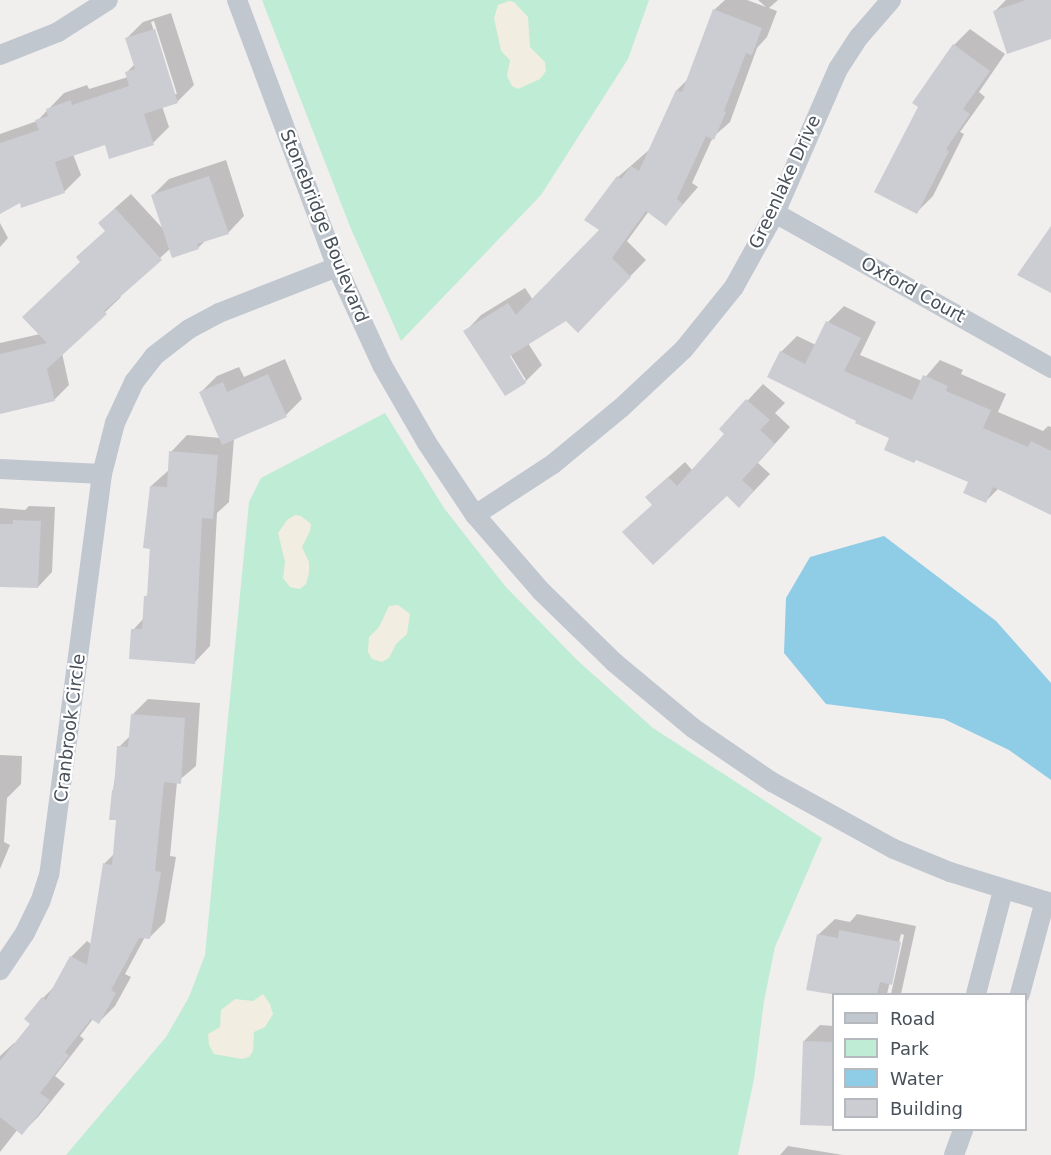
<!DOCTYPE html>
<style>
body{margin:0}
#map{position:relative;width:1051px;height:1155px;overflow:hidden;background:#f1eeee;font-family:"DejaVu Sans",sans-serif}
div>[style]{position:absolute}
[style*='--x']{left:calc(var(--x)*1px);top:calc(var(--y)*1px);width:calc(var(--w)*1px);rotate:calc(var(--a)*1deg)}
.green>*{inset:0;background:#bfecd4}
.sand>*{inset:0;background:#f1ede0}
.water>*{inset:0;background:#8fcce6}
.shadow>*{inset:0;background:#0003}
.building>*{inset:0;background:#cccdd3}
.minor>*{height:20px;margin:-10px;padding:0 10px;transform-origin:10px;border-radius:10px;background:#c0c7cf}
span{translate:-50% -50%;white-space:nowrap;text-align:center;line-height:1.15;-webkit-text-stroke:4.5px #fff;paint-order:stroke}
.street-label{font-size:18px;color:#48505a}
.legend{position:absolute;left:832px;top:993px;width:195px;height:138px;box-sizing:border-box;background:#fff;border:2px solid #b6b9bd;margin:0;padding:8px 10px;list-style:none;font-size:18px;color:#48505a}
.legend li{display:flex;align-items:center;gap:12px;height:30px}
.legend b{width:30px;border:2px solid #b6b9bd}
</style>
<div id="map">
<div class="green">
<div style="clip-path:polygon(262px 0,649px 0,628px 59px,541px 195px,401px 341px,351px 229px)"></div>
<div style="clip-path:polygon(385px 413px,444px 508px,505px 586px,577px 660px,653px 728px,822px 838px,775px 947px,764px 1001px,754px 1079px,738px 1155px,66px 1155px,166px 1037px,189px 997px,205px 955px,249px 502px,261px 478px)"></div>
</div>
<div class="sand">
<div style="clip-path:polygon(509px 1px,514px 2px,528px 17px,530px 47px,545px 62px,546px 71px,540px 79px,518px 89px,512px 86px,507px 76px,510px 60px,501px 51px,494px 18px,498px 5px)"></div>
<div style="clip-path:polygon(295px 515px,301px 516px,311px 524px,310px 531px,302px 547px,309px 562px,309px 573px,306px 584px,300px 589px,290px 587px,283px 578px,285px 562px,278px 533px,287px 520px)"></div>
<div style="clip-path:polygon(398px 605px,410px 614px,407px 634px,396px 644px,389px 658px,382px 662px,372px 659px,368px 652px,369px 637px,379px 627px,389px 606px)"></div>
<div style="clip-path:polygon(263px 994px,270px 1004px,273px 1014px,265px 1027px,254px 1032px,253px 1051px,249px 1057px,242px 1059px,214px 1054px,209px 1045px,208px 1034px,220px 1027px,221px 1010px,235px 999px,253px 1001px)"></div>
</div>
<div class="water">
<div style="clip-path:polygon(884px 536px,996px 621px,1051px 683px,1051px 780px,1009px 750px,944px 719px,826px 704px,784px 653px,786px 598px,810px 557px)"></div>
</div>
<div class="shadow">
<div style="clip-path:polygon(evenodd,725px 0,747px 0,766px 7px,758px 0,778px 0,769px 8px,777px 11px,767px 37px,757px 48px,730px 122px,713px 137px,692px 183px,698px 187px,666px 224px,649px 211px,627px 241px,646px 260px,578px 330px,566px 319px,528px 343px,542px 365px,526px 381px,505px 394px,465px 332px,481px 315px,525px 288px,533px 300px,601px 230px,587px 219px,618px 177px,649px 150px,677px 90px,688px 79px,714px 10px,725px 0,507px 349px,526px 380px,523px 380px,504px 351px,507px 349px)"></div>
<div style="clip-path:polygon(1006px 0,1051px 0,1051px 37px,994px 12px)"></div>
<div style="clip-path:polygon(evenodd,171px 13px,194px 85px,178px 101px,162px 106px,169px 127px,153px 143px,106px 143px,73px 154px,81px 175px,64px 192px,21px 201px,0 212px,0 134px,37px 121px,64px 93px,87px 85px,89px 89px,128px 77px,126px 73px,135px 64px,127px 38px,143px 22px,171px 13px,154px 21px,177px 94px,174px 94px,151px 22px,154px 21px)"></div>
<div style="clip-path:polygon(970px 29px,1005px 54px,979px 92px,985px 97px,960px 132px,964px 134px,933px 196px,917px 212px,954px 45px)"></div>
<div style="clip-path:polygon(226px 160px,244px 216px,228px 233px,206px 240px,198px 248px,171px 248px,119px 295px,121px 297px,62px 353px,69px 385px,54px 400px,0 412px,0 343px,40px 334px,82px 262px,106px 231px,115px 208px,131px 194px,165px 231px,153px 195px,169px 179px)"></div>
<div style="clip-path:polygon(0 223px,8px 238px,0 247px)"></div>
<div style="clip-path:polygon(844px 306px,876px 322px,860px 355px,922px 381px,940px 360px,963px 370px,961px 374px,1006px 394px,998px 412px,1043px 431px,1048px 426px,1051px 427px,1051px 510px,999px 488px,986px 501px,970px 481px,858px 421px,781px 352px,797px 336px,816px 345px,828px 322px)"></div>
<div style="clip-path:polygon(285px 359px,302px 399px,286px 415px,234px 438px,229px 502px,217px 513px,210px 646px,194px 663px,133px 630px,144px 618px,146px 596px,149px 594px,151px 486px,169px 470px,171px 452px,187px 435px,221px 438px,200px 393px,217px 376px,239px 367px,244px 377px)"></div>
<div style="clip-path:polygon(763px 384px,785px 403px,775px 413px,790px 427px,758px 463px,770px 474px,755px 490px,739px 506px,727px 494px,653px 504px,664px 481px,685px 462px,693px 471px,726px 434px,721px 429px)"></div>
<div style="clip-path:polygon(29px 506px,55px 507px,52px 572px,38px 587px,0 585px,0 508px,25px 510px)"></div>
<div style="clip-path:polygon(148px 699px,200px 703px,196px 766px,177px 782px,170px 856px,176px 857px,165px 922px,149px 938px,145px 937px,125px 974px,131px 977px,115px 1006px,99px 1022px,93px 1019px,80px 1036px,84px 1039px,55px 1076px,65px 1084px,38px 1117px,22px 1133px,18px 1129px,0 1152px,0 1056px,14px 1043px,15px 1044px,32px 1024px,43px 998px,55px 986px,71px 957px,87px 941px,91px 944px,104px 864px,115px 853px,118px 819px,113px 791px,119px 747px,131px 735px,132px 715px)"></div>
<div style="clip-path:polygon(0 755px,22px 756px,21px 784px,7px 798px,4px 842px,10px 845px,0 869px)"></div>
<div style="clip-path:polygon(857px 914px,916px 926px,901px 994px,891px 994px,904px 935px,901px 934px,887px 994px,837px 994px,808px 989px,818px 935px,835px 919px,850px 922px)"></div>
<div style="clip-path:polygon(820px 1025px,834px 1026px,834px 1124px,804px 1041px)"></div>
<div style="clip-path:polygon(788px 1146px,843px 1155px,780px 1155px)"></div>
</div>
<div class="building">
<div style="clip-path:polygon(1026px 0,1051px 0,1051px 39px,1007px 54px,993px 11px)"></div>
<div style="clip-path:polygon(713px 9px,762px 28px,752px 55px,746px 53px,724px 111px,726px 112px,714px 140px,706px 136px,677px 199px,683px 204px,666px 226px,646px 211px,612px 258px,631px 277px,578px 333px,566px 321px,510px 356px,526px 383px,505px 396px,463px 331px,508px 303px,516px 315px,599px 230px,584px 220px,617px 176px,621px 179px,631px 166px,639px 171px,676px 90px,682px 92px)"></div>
<div style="clip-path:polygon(155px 29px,178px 103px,144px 114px,154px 145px,109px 159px,105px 145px,55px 162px,65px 193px,21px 208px,20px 203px,0 214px,0 143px,39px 130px,35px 120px,48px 116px,46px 109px,71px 100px,72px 105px,129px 86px,125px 72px,135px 69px,125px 38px)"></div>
<div style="clip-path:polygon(953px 44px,990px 71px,963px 109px,970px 114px,946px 149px,949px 151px,917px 214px,874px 192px,918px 107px,912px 103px)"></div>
<div style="clip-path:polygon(209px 176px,229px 234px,197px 244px,199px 249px,172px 258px,151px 195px)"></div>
<div style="clip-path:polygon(115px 208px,162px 260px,104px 311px,107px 314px,47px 369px,55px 401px,0 414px,0 354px,47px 343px,22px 317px,80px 262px,76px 257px,105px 231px,98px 223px)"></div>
<div style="clip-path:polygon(1051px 226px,1051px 293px,1017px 275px)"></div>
<div style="clip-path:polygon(826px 321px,861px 338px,844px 371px,912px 400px,923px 375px,948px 386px,946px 391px,991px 410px,983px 428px,1028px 447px,1031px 441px,1051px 451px,1051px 515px,993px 487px,986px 503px,963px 493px,968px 482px,916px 460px,914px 463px,884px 450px,889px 438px,855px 423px,856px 421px,767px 377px,780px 351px,805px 364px)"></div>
<div style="clip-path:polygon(268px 374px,287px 417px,222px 445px,199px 392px,223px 382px,227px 392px)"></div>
<div style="clip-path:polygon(746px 399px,770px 420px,760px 430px,775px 444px,742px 480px,754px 491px,739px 508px,727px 496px,653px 565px,622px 532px,652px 505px,645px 497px,668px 477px,677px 486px,724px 434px,719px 429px)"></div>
<div style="clip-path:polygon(169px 451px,218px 455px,213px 519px,202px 518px,195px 664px,129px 659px,131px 629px,142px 629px,144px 596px,147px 596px,150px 549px,143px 548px,150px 486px,167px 487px)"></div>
<div style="clip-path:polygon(13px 520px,41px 521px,38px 588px,0 587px,0 524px,13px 524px)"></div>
<div style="clip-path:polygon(131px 714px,185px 718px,181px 784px,164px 782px,155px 871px,161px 872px,150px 939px,139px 938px,111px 990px,116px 993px,99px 1024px,91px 1019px,65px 1052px,69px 1056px,40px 1093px,50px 1100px,22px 1135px,0 1117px,0 1061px,30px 1024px,24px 1019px,42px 997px,46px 1000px,70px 956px,87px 965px,103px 863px,112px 865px,116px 820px,109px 820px,112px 790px,114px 790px,117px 746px,128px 747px)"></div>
<div style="clip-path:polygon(839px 930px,901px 942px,892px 985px,880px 982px,877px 994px,830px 994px,806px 990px,817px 934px,838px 938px)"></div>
<div style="clip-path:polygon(803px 1041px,834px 1042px,834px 1126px,800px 1125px)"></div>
</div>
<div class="minor">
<div style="--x:237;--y:0;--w:285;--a:69.5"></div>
<div style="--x:337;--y:267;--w:108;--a:65.3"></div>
<div style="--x:382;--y:365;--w:90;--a:60"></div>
<div style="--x:427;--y:443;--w:87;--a:56.3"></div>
<div style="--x:475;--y:515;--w:101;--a:49"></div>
<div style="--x:541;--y:591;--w:103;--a:44.2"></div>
<div style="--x:615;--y:663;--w:102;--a:39.8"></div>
<div style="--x:693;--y:728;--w:96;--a:34.4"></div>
<div style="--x:772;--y:782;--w:139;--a:28.8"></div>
<div style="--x:894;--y:849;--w:61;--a:22.3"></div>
<div style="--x:950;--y:872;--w:106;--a:17.1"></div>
<div style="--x:0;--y:55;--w:62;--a:-21.6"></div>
<div style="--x:58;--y:32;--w:59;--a:-32.6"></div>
<div style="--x:775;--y:213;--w:317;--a:29.3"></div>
<div style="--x:0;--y:469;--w:102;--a:2.8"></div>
<div style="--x:102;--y:474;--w:404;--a:97.5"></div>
<div style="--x:49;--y:875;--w:28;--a:108"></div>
<div style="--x:40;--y:902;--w:34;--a:116"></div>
<div style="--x:25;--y:933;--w:45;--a:124"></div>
<div style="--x:102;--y:474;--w:53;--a:-75.7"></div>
<div style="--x:115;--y:423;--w:45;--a:-65.1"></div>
<div style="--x:134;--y:382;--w:33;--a:-52"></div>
<div style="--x:154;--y:356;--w:44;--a:-37.6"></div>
<div style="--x:189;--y:329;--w:34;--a:-28"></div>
<div style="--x:219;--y:313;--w:127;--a:-21.3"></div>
<div style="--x:475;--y:515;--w:93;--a:-33.2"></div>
<div style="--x:553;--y:464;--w:88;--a:-39.5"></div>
<div style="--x:621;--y:408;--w:86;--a:-43.1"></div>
<div style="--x:684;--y:349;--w:80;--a:-51.1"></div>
<div style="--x:734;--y:287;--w:85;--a:-61"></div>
<div style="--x:775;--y:213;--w:157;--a:-66.4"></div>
<div style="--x:838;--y:69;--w:38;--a:-57"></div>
<div style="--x:859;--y:37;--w:49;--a:-49.1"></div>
<div style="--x:976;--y:994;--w:107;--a:-75.4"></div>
<div style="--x:1020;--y:994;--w:96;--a:-75"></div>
<div style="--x:954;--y:1155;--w:27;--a:-70"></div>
</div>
<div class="street-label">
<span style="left:785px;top:182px;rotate:-65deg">Greenlake Drive</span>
<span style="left:324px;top:226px;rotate:68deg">Stonebridge Boulevard</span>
<span style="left:913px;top:290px;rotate:29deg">Oxford Court</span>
<span style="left:70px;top:728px;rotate:-83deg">Cranbrook Circle</span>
</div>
<ul class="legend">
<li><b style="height:8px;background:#c0c7cf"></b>Road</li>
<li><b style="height:16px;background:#bfecd4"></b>Park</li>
<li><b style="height:16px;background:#8fcce6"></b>Water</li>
<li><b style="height:16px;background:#cccdd3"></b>Building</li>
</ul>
</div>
